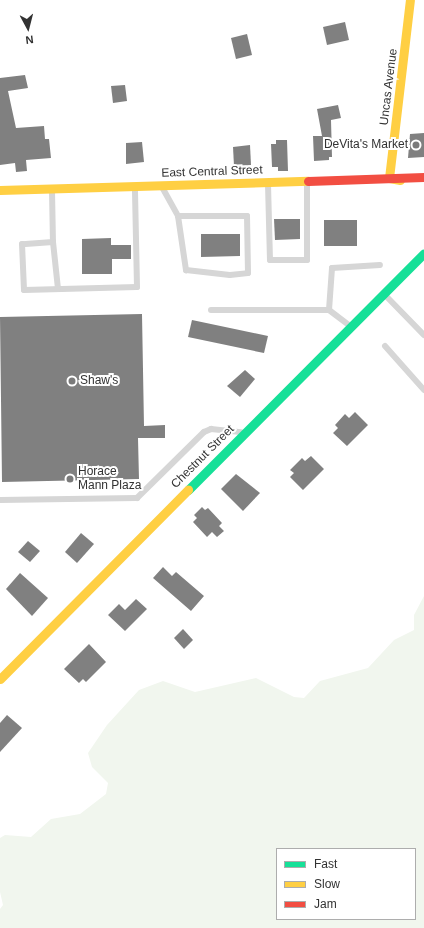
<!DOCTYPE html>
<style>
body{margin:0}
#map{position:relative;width:424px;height:928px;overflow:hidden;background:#fff;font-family:Arial,sans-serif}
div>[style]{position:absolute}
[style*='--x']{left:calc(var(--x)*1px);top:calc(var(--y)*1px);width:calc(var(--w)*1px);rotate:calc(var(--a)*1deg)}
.green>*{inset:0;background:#f1f6ee}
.building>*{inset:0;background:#808080}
.lane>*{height:6px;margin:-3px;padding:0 3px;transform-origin:3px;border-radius:3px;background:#d6d6d6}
.fast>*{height:9px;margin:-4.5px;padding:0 4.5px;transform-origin:4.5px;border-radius:4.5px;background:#16e098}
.slow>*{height:9px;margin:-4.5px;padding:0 4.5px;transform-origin:4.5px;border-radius:4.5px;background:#ffcf43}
.jam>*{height:9px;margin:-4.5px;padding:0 4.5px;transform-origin:4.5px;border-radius:4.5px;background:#f24e42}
.dots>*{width:11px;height:11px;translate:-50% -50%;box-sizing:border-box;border:2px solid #fff;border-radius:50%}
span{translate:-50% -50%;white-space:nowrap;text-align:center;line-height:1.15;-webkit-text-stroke:4px #fff;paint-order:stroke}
.street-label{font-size:12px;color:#323232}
.poi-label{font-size:12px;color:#323232}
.right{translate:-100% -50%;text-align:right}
.left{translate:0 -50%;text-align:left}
.legend{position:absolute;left:276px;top:848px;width:140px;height:72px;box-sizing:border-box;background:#fff;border:1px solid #adadad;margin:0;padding:5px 7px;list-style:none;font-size:12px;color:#323232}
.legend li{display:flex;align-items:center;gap:8px;height:20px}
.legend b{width:20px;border:1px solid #adadad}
.north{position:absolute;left:8px;top:8px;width:40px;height:40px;-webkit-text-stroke:3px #fff;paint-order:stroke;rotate:173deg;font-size:11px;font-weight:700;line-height:16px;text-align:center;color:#323232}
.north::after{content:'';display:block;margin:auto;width:14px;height:18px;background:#323232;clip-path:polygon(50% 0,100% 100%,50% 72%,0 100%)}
</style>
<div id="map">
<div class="green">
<div style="clip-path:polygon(evenodd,424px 596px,424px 928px,0 928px,0 909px,3px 905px,0 892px,0 838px,5px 835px,31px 837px,51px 819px,80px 814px,106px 794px,108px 783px,92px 767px,88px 753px,107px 725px,139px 690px,163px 681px,195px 692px,256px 678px,294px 697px,304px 698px,320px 681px,368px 668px,394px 640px,414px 630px,414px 615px,424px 596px,277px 849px,415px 849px,415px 919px,277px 919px,277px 849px)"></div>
</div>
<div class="building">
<div style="clip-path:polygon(345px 22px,349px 40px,327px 45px,323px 27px)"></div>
<div style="clip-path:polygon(247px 34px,252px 55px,236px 59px,231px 38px)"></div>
<div style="clip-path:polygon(25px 75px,28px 88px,8px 91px,16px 128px,44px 126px,45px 139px,49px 139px,51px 158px,26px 160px,27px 171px,16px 172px,15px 163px,0 165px,0 78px)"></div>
<div style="clip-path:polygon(125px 85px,127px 101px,113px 103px,111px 86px)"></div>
<div style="clip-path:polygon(338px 105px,341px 118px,331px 120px,332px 157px,329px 157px,329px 160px,314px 161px,313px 136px,322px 136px,317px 109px)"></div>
<div style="clip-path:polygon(424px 133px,424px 157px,408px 158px,410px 134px)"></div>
<div style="clip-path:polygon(276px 140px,287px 140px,288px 171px,278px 171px,278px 167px,272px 167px,271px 144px,276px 144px)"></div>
<div style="clip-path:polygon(142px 142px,144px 162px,126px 164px,126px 143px)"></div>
<div style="clip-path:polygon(250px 145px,251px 165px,234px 166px,233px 147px)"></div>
<div style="clip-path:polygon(274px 219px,300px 219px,300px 239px,275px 240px)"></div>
<div style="clip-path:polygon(324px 220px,357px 220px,357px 246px,324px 246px)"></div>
<div style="clip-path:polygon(201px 234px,240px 234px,240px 256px,201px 257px)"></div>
<div style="clip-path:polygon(111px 238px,111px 245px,131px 245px,131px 259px,112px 259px,112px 274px,82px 274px,82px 239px)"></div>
<div style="clip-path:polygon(142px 314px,144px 426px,165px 425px,165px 438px,138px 438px,139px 479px,2px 482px,0 317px)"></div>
<div style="clip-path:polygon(192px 320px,268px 336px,264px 353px,188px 337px)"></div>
<div style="clip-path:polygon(245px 370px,255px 379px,240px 397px,227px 386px)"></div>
<div style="clip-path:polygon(355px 412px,368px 425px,347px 446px,333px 433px,338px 428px,335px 425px,345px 414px,349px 418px)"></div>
<div style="clip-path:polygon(311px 456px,324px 469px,303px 490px,290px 477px,294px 473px,290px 470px,302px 458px,305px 461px)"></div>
<div style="clip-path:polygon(236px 474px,260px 493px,243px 511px,221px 489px)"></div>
<div style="clip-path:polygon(202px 507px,205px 510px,208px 508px,222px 523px,219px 526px,224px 531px,217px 537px,212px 532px,207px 537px,193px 522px,197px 518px,194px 515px)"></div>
<div style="clip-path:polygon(81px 533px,94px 544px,77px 563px,65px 552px)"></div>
<div style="clip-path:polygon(28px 541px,40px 551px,30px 562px,18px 552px)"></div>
<div style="clip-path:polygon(163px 567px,172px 576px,176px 572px,204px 596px,191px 611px,153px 578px)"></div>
<div style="clip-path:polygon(20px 573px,48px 598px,32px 616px,6px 589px)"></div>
<div style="clip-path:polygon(136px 599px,147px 609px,125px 631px,108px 615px,119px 604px,125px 610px)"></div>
<div style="clip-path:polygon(183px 629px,193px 640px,184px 649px,174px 638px)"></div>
<div style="clip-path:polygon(89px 644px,106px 662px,86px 682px,83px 679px,79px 683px,64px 669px)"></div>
<div style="clip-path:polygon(7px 715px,22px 728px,0 752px,0 723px)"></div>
</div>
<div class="lane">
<div style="--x:268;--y:184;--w:76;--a:88.5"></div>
<div style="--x:270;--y:260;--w:37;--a:0"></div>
<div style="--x:307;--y:260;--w:78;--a:-90"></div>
<div style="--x:162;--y:187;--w:33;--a:61"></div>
<div style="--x:178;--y:216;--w:55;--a:81.6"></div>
<div style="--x:186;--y:270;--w:44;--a:6.5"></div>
<div style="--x:230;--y:275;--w:18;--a:-6"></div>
<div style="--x:248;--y:273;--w:57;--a:-91"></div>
<div style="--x:247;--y:216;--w:69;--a:180"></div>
<div style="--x:52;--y:191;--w:51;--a:88.9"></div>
<div style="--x:53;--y:242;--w:31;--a:176"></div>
<div style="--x:22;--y:244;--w:46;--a:87.5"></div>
<div style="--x:24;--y:290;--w:113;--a:-1.5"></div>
<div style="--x:137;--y:287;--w:99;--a:-91.2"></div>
<div style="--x:53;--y:242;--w:47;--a:83.9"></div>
<div style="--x:385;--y:295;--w:56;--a:45.7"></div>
<div style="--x:211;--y:310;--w:118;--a:0"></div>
<div style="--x:329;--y:310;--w:25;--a:37"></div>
<div style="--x:329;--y:310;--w:42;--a:-85.9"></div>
<div style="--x:332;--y:268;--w:48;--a:-3.6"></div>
<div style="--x:385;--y:346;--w:59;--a:48.4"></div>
<div style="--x:0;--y:500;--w:137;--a:-0.8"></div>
<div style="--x:137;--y:498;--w:94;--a:-44.6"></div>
<div style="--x:204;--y:432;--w:8;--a:-23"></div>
<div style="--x:211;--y:429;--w:30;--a:6"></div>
</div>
<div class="fast">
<div style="--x:188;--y:490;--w:334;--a:-45.1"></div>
</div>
<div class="slow">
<div style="--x:400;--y:180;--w:11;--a:-170"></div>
<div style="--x:389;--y:178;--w:179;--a:-83.3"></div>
<div style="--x:0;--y:190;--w:308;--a:-1.7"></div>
<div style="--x:0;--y:679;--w:267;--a:-45.2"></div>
</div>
<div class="jam">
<div style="--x:308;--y:181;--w:116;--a:-2"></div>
</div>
<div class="dots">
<div style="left:416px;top:145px;background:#7a7a7a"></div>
<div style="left:72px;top:381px;background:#7a7a7a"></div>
<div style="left:70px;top:479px;background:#7a7a7a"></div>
</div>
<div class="street-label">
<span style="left:389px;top:87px;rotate:-83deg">Uncas Avenue</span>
<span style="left:212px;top:172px;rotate:-2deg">East Central Street</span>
<span style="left:203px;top:457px;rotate:-45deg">Chestnut Street</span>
</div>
<div class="poi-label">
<span class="right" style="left:408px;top:145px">DeVita's Market</span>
<span class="left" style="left:80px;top:381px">Shaw's</span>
<span class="left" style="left:78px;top:479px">Horace<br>Mann Plaza</span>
</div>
<ul class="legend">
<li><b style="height:5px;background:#16e098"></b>Fast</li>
<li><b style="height:5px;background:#ffcf43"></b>Slow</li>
<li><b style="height:5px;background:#f24e42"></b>Jam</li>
</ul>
<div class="north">N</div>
</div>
